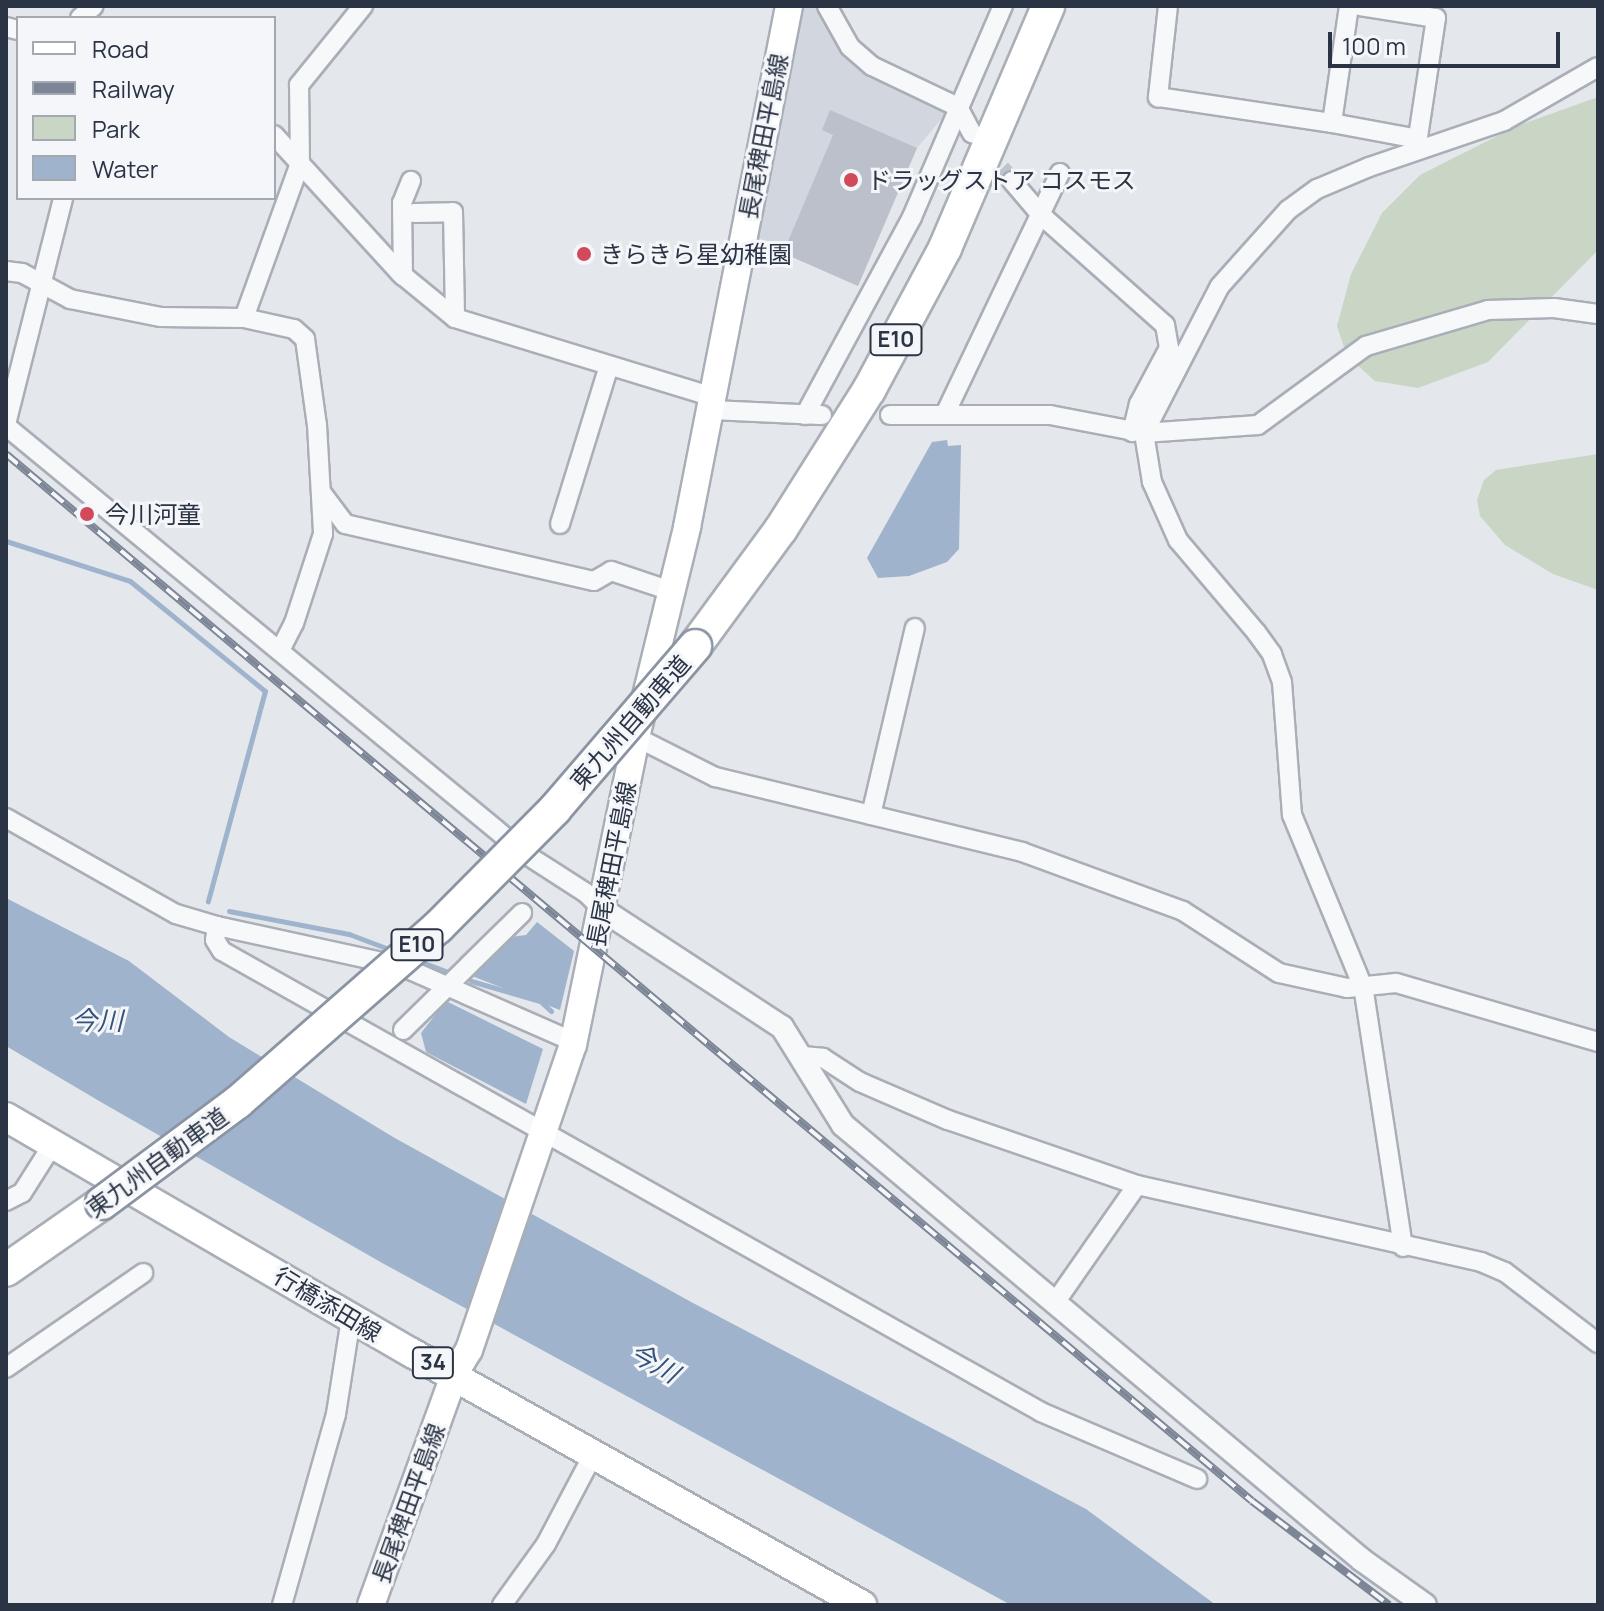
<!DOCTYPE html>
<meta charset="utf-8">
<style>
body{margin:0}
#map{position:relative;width:1604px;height:1611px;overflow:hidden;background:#e4e7ec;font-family:Manrope,"Noto Sans JP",sans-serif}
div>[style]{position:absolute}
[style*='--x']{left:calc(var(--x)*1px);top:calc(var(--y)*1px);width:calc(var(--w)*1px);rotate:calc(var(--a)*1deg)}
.built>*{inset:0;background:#d2d6de}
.green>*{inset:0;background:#c9d6c5}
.water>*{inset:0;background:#9fb4cc}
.stream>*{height:5px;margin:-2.5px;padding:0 2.5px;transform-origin:2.5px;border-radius:2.5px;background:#9fb4cc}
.building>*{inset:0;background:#bbc0ca}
.minor-tunnel>*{height:18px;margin-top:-9px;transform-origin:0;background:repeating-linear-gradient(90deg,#bfc3cb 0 18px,transparent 0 27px)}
.roads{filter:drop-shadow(2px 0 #a9aeb7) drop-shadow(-2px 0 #a9aeb7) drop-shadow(0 2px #a9aeb7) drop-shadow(0 -2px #a9aeb7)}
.minor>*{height:18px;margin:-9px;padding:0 9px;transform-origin:9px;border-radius:9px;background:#f7f8fa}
.tertiary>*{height:22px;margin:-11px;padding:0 11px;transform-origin:11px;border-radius:11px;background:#f7f8fa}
.secondary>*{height:26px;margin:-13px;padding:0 13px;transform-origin:13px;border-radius:13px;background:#fff}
.primary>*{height:28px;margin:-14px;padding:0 14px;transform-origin:14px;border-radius:14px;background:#fff}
.motorway>*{height:32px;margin:-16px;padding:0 16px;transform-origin:16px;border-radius:16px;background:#fff}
.rail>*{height:8px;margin-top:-4px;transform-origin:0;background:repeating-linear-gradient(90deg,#f4f6f9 0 15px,#7d8696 0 30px);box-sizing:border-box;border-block:2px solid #7d8696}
.bridges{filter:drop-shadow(2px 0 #8b94a3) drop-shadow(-2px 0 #8b94a3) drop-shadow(0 2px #8b94a3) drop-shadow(0 -2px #8b94a3)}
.motorway-bridge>*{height:32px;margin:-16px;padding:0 16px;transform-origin:16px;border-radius:16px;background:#fff}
.dots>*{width:22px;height:22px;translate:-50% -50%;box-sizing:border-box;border:4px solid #f4f6f9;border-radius:50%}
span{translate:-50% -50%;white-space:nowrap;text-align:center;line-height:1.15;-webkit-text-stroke:6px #f4f6f9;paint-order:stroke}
.shield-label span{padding:2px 6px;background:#f4f6f9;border:2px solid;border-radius:6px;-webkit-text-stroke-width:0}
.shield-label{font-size:22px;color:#2b3445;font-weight:700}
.street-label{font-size:24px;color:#2b3445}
.poi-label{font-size:24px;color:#2b3445}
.left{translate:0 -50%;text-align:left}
.water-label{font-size:26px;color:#34527a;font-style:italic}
.frame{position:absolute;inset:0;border:8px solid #2b3445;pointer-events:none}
.legend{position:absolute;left:16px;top:16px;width:260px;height:184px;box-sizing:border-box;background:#f4f6f9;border:2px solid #a4a8b1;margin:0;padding:10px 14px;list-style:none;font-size:24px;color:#2b3445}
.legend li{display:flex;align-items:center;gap:16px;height:40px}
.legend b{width:40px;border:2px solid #a4a8b1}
.scale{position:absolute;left:1328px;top:32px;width:232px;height:36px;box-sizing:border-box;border:4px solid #2b3445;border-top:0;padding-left:10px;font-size:24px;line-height:28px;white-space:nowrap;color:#2b3445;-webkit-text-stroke:6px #f4f6f9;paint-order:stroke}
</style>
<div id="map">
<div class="built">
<div style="clip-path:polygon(797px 6px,819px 6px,858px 67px,949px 110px,917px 148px,858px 286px,783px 253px,750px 246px)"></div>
</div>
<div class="green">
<div style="clip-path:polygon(1598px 97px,1598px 250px,1488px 362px,1418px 388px,1375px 381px,1347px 356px,1337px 326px,1351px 274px,1382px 213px,1420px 175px,1517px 126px)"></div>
<div style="clip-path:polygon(1598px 454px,1598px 590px,1553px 574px,1505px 545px,1480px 516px,1477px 500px,1484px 480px,1496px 470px)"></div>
</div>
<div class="water">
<div style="clip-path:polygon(947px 440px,948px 446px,961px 445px,959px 549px,947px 562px,909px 576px,878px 578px,867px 558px,932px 442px)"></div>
<div style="clip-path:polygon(6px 898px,129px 961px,229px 1037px,393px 1137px,693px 1303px,1086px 1509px,1216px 1605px,1011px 1605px,384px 1264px,106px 1105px,6px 1046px)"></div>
<div style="clip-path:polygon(537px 922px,574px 951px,560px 1010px,472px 976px,510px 937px,526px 935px)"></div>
<div style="clip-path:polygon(446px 1001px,543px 1049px,526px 1104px,426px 1052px,421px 1033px)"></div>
</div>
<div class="stream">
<div style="--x:6;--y:541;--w:130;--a:17.9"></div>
<div style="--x:130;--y:581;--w:174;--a:39.2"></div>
<div style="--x:265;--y:691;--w:218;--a:105.2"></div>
<div style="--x:229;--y:911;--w:122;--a:10.9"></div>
<div style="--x:349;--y:934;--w:48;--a:20.7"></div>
<div style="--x:419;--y:961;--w:31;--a:21"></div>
<div style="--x:471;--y:981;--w:72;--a:16.2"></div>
<div style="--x:540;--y:1001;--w:15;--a:42"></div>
</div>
<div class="building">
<div style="clip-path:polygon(830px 110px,917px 148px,858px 286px,783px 253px,833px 135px,822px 130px)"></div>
</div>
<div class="minor-tunnel">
<div style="--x:984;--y:148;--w:43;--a:49.7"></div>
</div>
<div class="roads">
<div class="minor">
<div style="--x:827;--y:6;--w:47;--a:60.7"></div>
<div style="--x:850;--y:47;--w:29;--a:41"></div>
<div style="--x:872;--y:66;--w:95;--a:25.5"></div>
<div style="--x:958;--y:107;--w:30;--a:62"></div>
<div style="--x:1168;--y:6;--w:92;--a:96.3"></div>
<div style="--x:1158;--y:97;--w:176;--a:8.5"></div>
<div style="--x:1349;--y:6;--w:118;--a:98.3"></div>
<div style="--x:1332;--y:123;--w:87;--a:10.5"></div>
<div style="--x:1360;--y:6;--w:77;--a:9"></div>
<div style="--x:1436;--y:18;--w:134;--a:98.6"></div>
<div style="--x:80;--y:18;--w:18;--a:-41"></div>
<div style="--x:6;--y:27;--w:12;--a:14"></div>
<div style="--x:274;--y:135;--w:187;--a:47.6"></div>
<div style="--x:400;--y:273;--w:71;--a:39.3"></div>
<div style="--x:455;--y:318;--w:270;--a:17"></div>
<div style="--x:1012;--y:181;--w:45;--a:49.5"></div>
<div style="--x:1041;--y:215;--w:166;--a:41.6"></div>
<div style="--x:1165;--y:325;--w:23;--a:80"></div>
<div style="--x:1169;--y:348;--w:64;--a:118.2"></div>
<div style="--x:1139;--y:404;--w:29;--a:104"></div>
<div style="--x:414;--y:213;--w:39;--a:-1"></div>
<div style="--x:453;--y:212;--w:106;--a:88.9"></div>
<div style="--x:6;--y:271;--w:16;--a:7"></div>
<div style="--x:22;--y:273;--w:55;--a:28.4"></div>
<div style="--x:70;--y:299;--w:93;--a:11.2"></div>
<div style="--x:161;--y:317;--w:83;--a:0.7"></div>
<div style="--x:244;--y:318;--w:165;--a:-70.1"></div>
<div style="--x:300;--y:163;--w:78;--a:-90.7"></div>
<div style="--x:299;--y:85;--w:102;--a:-51"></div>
<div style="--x:403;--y:276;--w:73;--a:-90.8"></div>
<div style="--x:402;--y:203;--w:24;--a:-68"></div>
<div style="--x:244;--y:318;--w:51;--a:12.4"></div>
<div style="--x:294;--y:329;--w:15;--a:42"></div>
<div style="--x:305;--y:339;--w:87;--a:82.1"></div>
<div style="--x:317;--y:425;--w:109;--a:86.8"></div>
<div style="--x:323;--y:534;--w:94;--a:108"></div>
<div style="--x:294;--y:623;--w:31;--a:117"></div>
<div style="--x:710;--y:410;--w:112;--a:2.6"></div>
<div style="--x:945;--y:414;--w:267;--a:-64.5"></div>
<div style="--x:805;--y:415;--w:225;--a:-61.6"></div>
<div style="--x:912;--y:217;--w:230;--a:-66.7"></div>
<div style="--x:890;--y:415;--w:160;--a:0"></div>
<div style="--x:1050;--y:415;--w:96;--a:10.8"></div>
<div style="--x:1144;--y:433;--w:114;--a:-4"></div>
<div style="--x:1258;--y:425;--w:134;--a:-36.2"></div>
<div style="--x:1366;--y:346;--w:127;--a:-16.4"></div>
<div style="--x:1488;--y:310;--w:66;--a:-1.7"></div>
<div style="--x:1554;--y:308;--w:44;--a:7.8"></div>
<div style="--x:6;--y:424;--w:233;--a:-75.8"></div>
<div style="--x:6;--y:426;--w:675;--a:39.47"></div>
<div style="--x:527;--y:855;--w:70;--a:32.8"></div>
<div style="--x:586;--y:893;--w:24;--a:45"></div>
<div style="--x:321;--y:492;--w:40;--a:53"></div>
<div style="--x:345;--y:524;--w:255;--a:12.9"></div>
<div style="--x:594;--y:581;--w:20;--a:-30"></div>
<div style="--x:611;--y:571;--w:63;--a:18.4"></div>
<div style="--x:560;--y:524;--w:165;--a:-72.8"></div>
<div style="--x:636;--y:737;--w:89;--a:26.9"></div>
<div style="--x:715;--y:777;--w:316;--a:13.7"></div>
<div style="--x:1022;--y:852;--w:171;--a:20.1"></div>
<div style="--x:1183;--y:911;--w:114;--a:32.9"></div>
<div style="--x:1279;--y:973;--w:70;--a:12.4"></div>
<div style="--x:1347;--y:988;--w:49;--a:-5.8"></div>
<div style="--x:1396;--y:983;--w:210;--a:16.3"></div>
<div style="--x:871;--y:815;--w:192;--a:-76.8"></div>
<div style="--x:6;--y:818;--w:195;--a:29.5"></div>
<div style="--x:176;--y:914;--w:43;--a:16.3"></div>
<div style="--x:217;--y:926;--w:14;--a:98"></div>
<div style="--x:215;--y:940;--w:13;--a:58"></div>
<div style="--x:222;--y:951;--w:940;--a:29.37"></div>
<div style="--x:1041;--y:1412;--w:170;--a:23.2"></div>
<div style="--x:217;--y:926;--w:188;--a:12.3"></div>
<div style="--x:401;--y:966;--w:189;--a:23.7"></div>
<div style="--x:403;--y:1030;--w:167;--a:-44.5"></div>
<div style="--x:802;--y:1056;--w:21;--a:5"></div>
<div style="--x:823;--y:1058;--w:44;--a:33"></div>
<div style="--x:860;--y:1082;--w:96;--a:23.4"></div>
<div style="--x:948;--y:1120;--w:200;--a:19"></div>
<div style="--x:1137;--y:1185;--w:353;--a:12.6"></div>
<div style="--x:1481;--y:1262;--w:26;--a:23"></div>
<div style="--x:1505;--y:1272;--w:117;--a:37.4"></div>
<div style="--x:6;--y:1201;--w:18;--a:-27"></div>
<div style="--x:22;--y:1193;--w:58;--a:-57.7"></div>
<div style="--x:1403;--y:1247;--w:263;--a:-98.7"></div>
<div style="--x:1363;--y:987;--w:186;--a:-112.4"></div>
<div style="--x:1292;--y:815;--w:133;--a:-94.3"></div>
<div style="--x:1282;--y:682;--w:30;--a:-110"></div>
<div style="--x:1272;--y:654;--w:27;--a:-126"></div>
<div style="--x:1256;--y:632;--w:121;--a:-130.3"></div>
<div style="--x:1178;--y:540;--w:64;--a:-114.1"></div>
<div style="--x:1152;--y:482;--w:50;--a:-99.3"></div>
<div style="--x:1144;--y:433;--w:165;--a:-62.7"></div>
<div style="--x:1220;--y:286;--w:102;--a:-48.2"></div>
<div style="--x:1288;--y:210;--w:36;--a:-36"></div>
<div style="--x:1317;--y:189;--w:56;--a:-22.9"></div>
<div style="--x:1369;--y:167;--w:143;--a:-18.8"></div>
<div style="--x:1504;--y:121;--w:108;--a:-29.9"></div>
<div style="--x:1054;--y:1304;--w:145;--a:-55.1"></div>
<div style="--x:6;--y:1368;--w:167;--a:-34.7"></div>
<div style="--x:282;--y:1605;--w:198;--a:-74.2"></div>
<div style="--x:336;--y:1414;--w:97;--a:-81.1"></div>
<div style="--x:502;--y:1605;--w:75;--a:-54.2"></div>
<div style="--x:546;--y:1544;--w:103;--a:-62.2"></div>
</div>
<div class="tertiary">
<div style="--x:603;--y:910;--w:214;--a:33.2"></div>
<div style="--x:782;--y:1027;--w:115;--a:58.1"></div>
<div style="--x:843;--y:1125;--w:677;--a:39.97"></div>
<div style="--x:1362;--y:1560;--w:77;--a:35.5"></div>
</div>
<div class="secondary">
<div style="--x:371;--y:1605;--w:247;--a:-70.1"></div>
<div style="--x:455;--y:1373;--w:27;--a:-59"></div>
<div style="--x:469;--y:1350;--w:322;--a:-71.2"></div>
<div style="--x:573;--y:1045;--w:314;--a:-78.4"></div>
<div style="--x:636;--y:737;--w:216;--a:-76.3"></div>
<div style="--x:687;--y:527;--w:531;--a:-78.92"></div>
</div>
<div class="primary">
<div style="--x:6;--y:1117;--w:470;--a:30.2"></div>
<div style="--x:412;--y:1353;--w:516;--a:29.25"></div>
</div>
<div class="motorway">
<div style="--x:695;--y:646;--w:145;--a:-53.7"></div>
<div style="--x:781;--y:529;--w:165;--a:-57.7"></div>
<div style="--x:869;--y:390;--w:161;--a:-61.8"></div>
<div style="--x:945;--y:248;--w:263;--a:-66.9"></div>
<div style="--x:6;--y:1270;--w:117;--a:-34.9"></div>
</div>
</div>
<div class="rail">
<div style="--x:6;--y:454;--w:1627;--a:40.04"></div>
<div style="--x:1252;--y:1501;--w:172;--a:37.2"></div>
</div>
<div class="bridges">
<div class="motorway-bridge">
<div style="--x:102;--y:1203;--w:169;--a:-36.6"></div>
<div style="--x:238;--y:1102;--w:266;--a:-41.2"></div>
<div style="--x:438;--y:927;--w:166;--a:-45.2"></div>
<div style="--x:555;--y:809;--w:215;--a:-49.3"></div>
</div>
</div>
<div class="dots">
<div style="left:851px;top:180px;background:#d1495b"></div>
<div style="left:584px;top:254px;background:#d1495b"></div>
<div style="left:87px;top:514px;background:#d1495b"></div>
</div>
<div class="shield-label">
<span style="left:896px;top:340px">E10</span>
<span style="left:417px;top:945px">E10</span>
<span style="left:433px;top:1363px">34</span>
</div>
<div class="street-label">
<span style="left:763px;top:136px;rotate:-79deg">長尾稗田平島線</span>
<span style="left:630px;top:722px;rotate:-49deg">東九州自動車道</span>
<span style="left:611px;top:864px;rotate:-79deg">長尾稗田平島線</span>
<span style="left:157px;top:1162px;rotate:-36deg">東九州自動車道</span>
<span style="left:328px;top:1304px;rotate:31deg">行橋添田線</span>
<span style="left:408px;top:1503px;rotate:-70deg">長尾稗田平島線</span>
</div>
<div class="poi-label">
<span class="left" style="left:867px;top:180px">ドラッグストア コスモス</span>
<span class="left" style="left:600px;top:254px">きらきら星幼稚園</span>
<span class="left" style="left:105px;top:514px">今川河童</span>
</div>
<div class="water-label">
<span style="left:97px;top:1021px">今川</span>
<span style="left:654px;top:1363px;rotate:30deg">今川</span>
</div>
<div class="frame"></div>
<ul class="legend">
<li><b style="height:10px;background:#fff"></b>Road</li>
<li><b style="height:10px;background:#7d8696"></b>Railway</li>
<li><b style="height:22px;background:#c9d6c5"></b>Park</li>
<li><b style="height:22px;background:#9fb4cc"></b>Water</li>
</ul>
<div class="scale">100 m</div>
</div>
